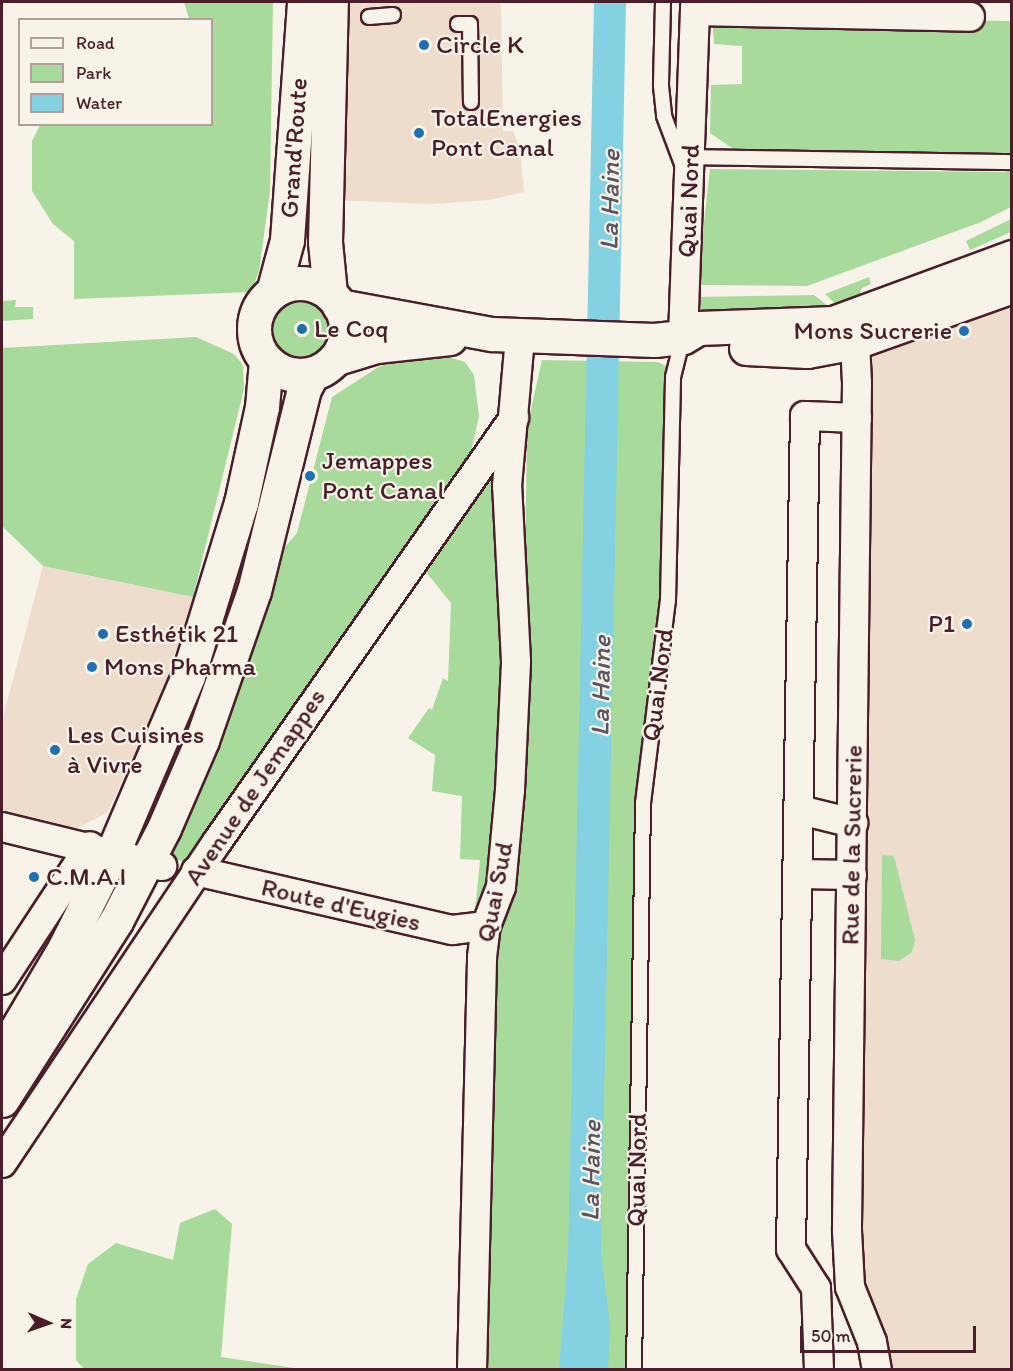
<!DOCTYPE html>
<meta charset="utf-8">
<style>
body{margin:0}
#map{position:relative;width:1013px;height:1371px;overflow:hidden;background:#f7f3e8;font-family:Itim,sans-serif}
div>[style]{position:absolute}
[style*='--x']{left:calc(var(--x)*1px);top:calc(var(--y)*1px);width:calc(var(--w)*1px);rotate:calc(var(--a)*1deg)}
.built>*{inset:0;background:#eeddcd}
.green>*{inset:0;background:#a8da9c}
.round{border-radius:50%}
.water>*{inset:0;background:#83d1e1}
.roads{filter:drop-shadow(2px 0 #4a1f2b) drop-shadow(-2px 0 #4a1f2b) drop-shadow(0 2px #4a1f2b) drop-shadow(0 -2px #4a1f2b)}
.lane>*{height:14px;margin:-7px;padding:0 7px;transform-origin:7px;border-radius:7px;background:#f7f3e8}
.street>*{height:28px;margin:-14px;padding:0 14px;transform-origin:14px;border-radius:14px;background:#f7f3e8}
.secondary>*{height:33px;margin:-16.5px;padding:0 16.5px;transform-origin:16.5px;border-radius:16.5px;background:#f7f3e8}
.primary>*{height:33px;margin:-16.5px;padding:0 16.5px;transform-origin:16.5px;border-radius:16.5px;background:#f7f3e8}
.primary>.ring{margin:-16.5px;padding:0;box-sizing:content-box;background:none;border:33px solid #f7f3e8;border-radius:50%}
.dots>*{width:16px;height:16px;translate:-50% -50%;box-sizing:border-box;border:3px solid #f7f3e8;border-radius:50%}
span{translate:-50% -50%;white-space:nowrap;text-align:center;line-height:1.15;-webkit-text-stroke:4.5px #f7f3e8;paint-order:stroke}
.poi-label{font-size:26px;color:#4a1f2b}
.left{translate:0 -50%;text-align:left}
.right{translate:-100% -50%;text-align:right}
.street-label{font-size:26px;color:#4a1f2b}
.water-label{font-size:27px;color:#5b5462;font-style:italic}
.frame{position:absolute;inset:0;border:3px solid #4a1f2b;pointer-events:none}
.legend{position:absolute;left:18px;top:18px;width:195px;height:108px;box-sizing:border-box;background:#f7f3e8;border:2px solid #b29e9c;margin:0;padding:8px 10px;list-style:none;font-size:18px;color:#4a1f2b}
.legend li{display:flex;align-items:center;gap:12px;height:30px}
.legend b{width:30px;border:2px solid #b29e9c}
.north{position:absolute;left:18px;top:1293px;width:60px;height:60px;-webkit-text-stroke:4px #f7f3e8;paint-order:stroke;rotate:92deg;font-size:16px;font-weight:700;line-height:24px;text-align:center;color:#4a1f2b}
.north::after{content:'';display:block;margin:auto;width:21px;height:27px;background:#4a1f2b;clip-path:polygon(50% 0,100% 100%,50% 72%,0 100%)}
.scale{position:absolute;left:800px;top:1326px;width:176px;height:27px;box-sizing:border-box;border:3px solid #4a1f2b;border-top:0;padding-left:8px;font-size:18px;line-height:21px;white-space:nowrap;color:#4a1f2b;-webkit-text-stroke:4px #f7f3e8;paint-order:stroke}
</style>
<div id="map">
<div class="built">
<div style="clip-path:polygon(315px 2px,501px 2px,503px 131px,513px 131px,520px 149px,524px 192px,489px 200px,432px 204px,309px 199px)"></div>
<div style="clip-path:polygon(1011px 286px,1011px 1369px,877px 1369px,847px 1231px,855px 342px)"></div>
<div style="clip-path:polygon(43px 566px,193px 597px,157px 708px,107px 813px,76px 829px,2px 817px,2px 721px)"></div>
</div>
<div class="green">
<div style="clip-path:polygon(184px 2px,273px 2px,270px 191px,259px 271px,251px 292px,74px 299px,74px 241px,53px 224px,32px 191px,32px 141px,40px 125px,212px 124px,212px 20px,189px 19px)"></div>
<div style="clip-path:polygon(712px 16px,1011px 21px,1011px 153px,735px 150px,710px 133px,711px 85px,742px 84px,742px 46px,714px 44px)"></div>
<div style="clip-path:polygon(710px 169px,1011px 172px,1011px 207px,981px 222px,807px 286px,697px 285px)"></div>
<div style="clip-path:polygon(1011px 219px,1011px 232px,970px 250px,966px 241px)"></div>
<div style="clip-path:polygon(869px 277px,871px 284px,862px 288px,858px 301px,840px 308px,825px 294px)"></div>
<div class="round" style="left:268px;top:294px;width:70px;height:70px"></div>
<div style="clip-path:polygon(814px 295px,833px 310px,696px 318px,697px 297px)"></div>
<div style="clip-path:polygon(16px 300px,15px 307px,33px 307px,33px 319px,2px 321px,2px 301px)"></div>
<div style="clip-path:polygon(196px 337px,234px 354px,243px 365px,244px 389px,193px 597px,43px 566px,2px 526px,2px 348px)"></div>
<div style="clip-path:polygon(419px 357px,449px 357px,465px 362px,474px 375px,479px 417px,471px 451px,455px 481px,414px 532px,190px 862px,165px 858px,205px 773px,245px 667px,283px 549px,297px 533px,332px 397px,380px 366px)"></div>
<div style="clip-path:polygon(542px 360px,658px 362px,668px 367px,662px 602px,641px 772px,627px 1369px,485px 1370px,495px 961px,511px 890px,524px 652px,527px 427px)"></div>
<div style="clip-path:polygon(502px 452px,508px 619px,501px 850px,484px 909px,475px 912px,480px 860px,460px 859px,462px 796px,432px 791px,435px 755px,408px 738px,429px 708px,432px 710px,443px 678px,448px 681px,451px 603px,421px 566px)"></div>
<div style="clip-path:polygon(882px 855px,894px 856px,915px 940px,912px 952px,899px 961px,881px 959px)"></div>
<div style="clip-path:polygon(215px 1209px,232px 1224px,221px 1357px,301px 1369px,84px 1369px,76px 1360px,76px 1299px,88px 1264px,116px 1243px,173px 1260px,180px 1223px)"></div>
</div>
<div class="water">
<div style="clip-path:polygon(594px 2px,626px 2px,601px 1253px,610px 1325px,608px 1369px,559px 1370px,568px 1255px)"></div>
</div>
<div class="roads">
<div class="lane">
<div style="--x:663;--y:2;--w:84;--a:91.4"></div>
<div style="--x:661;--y:86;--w:30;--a:84"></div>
<div style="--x:664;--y:116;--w:51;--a:69.4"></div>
<div style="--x:369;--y:17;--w:24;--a:-5"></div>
<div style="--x:458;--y:24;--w:12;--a:0"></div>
<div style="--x:470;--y:24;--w:78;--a:89.3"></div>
<div style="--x:691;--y:157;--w:321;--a:0.9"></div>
<div style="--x:634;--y:1370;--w:567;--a:-89.09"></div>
<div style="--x:643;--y:803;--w:205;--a:-83"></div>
<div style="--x:668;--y:600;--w:223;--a:-88.7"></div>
<div style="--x:673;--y:377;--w:41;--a:-76"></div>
</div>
<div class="street">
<div style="--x:695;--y:11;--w:275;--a:1.2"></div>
<div style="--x:848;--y:323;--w:20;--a:70"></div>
<div style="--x:855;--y:342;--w:41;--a:87.2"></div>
<div style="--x:857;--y:383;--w:848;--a:90.68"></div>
<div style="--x:847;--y:1231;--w:56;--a:86.9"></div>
<div style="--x:850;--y:1287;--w:59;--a:68.2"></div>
<div style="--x:872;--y:1342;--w:28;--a:80"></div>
<div style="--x:683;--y:337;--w:335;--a:-87.9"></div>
<div style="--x:800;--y:810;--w:55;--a:13.8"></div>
<div style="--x:2;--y:827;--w:165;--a:13.7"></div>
<div style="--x:196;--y:871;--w:263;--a:13"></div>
<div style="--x:452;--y:930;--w:34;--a:-7"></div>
<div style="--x:799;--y:874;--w:53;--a:1.1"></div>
<div style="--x:2;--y:980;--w:160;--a:-56.7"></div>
<div style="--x:2;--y:1163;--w:386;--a:-56.2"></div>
<div style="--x:217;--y:842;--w:518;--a:-54.99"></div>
<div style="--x:472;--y:1370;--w:413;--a:-88.6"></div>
<div style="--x:482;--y:957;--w:31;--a:-83"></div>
<div style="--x:486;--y:926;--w:42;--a:-69"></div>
<div style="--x:501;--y:887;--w:97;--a:-84.7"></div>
<div style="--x:510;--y:790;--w:129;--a:-87.3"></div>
<div style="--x:516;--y:661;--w:175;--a:-92.9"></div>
<div style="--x:507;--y:486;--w:151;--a:-85"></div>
<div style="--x:819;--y:1370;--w:82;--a:-92.1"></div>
<div style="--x:816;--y:1288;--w:46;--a:-122.7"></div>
<div style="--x:791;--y:1249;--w:833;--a:-89.04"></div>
<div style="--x:805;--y:416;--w:52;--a:2.2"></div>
</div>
<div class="secondary">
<div style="--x:339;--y:306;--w:156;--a:10.4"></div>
<div style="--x:492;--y:334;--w:162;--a:2.1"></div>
<div style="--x:654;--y:340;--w:29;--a:-6"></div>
<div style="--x:683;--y:337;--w:17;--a:-31"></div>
<div style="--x:698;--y:328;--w:135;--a:-2.1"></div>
<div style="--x:833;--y:323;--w:191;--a:-20.2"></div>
<div style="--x:746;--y:348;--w:61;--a:2.8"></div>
<div style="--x:807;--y:351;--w:49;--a:-10.6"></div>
<div style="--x:855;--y:342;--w:167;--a:-19.6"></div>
<div style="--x:337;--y:358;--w:41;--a:-17.1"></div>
<div style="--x:376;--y:346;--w:74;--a:-6.2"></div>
</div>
<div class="primary">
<div class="ring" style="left:254px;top:283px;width:59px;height:59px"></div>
<div style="--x:273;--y:292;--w:54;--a:-74.9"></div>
<div style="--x:287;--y:240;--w:239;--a:-85.9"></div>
<div style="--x:330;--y:293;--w:51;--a:-95.6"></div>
<div style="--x:325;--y:242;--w:240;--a:-88.6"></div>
<div style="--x:2;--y:1054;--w:122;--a:-59.4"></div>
<div style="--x:64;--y:949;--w:109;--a:-63.2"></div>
<div style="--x:113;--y:852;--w:191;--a:-66.9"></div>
<div style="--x:188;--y:676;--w:181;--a:-73"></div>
<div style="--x:241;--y:503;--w:98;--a:-77.7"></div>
<div style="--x:262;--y:407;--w:47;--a:-85.1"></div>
<div style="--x:2;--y:1100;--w:212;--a:-57.5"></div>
<div style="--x:116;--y:921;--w:105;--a:-62.7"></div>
<div style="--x:164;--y:828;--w:96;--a:-66.6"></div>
<div style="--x:202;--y:740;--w:158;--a:-70.8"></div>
<div style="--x:254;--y:591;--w:208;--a:-76.1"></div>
<div style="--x:304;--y:389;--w:17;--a:-62"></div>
</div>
</div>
<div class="dots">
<div style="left:424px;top:45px;background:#1f6fb2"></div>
<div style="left:419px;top:133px;background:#1f6fb2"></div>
<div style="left:302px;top:329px;background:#1f6fb2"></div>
<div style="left:964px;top:331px;background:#1f6fb2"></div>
<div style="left:310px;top:476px;background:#1f6fb2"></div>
<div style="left:967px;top:624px;background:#1f6fb2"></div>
<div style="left:103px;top:634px;background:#1f6fb2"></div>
<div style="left:92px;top:667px;background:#1f6fb2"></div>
<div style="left:55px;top:750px;background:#1f6fb2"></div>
<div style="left:34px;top:877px;background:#1f6fb2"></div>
</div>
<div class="poi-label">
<span class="left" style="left:436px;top:45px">Circle K</span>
<span class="left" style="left:431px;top:133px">TotalEnergies<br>Pont Canal</span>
<span class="left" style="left:314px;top:329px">Le Coq</span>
<span class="right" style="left:952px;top:331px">Mons Sucrerie</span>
<span class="left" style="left:322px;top:476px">Jemappes<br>Pont Canal</span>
<span class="right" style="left:955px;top:624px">P1</span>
<span class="left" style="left:115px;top:634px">Esthétik 21</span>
<span class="left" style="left:104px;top:667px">Mons Pharma</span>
<span class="left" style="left:67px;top:750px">Les Cuisines<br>à Vivre</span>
<span class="left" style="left:46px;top:877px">C.M.A.I</span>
</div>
<div class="street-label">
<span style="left:294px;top:148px;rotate:-86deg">Grand'Route</span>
<span style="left:689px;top:201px;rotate:-88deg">Quai Nord</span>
<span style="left:658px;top:685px;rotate:-83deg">Quai Nord</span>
<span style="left:255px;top:787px;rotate:-56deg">Avenue de Jemappes</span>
<span style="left:852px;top:845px;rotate:-89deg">Rue de la Sucrerie</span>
<span style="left:495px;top:892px;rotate:-79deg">Quai Sud</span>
<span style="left:341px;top:905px;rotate:13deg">Route d'Eugies</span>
<span style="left:637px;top:1170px;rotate:-89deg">Quai Nord</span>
</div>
<div class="water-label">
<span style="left:609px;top:200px;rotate:-89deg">La Haine</span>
<span style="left:600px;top:686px;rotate:-89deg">La Haine</span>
<span style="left:590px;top:1171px;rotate:-89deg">La Haine</span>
</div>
<div class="frame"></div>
<ul class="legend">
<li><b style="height:8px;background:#f7f3e8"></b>Road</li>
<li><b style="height:16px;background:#a8da9c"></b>Park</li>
<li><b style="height:16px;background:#83d1e1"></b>Water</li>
</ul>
<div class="north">N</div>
<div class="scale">50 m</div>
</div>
